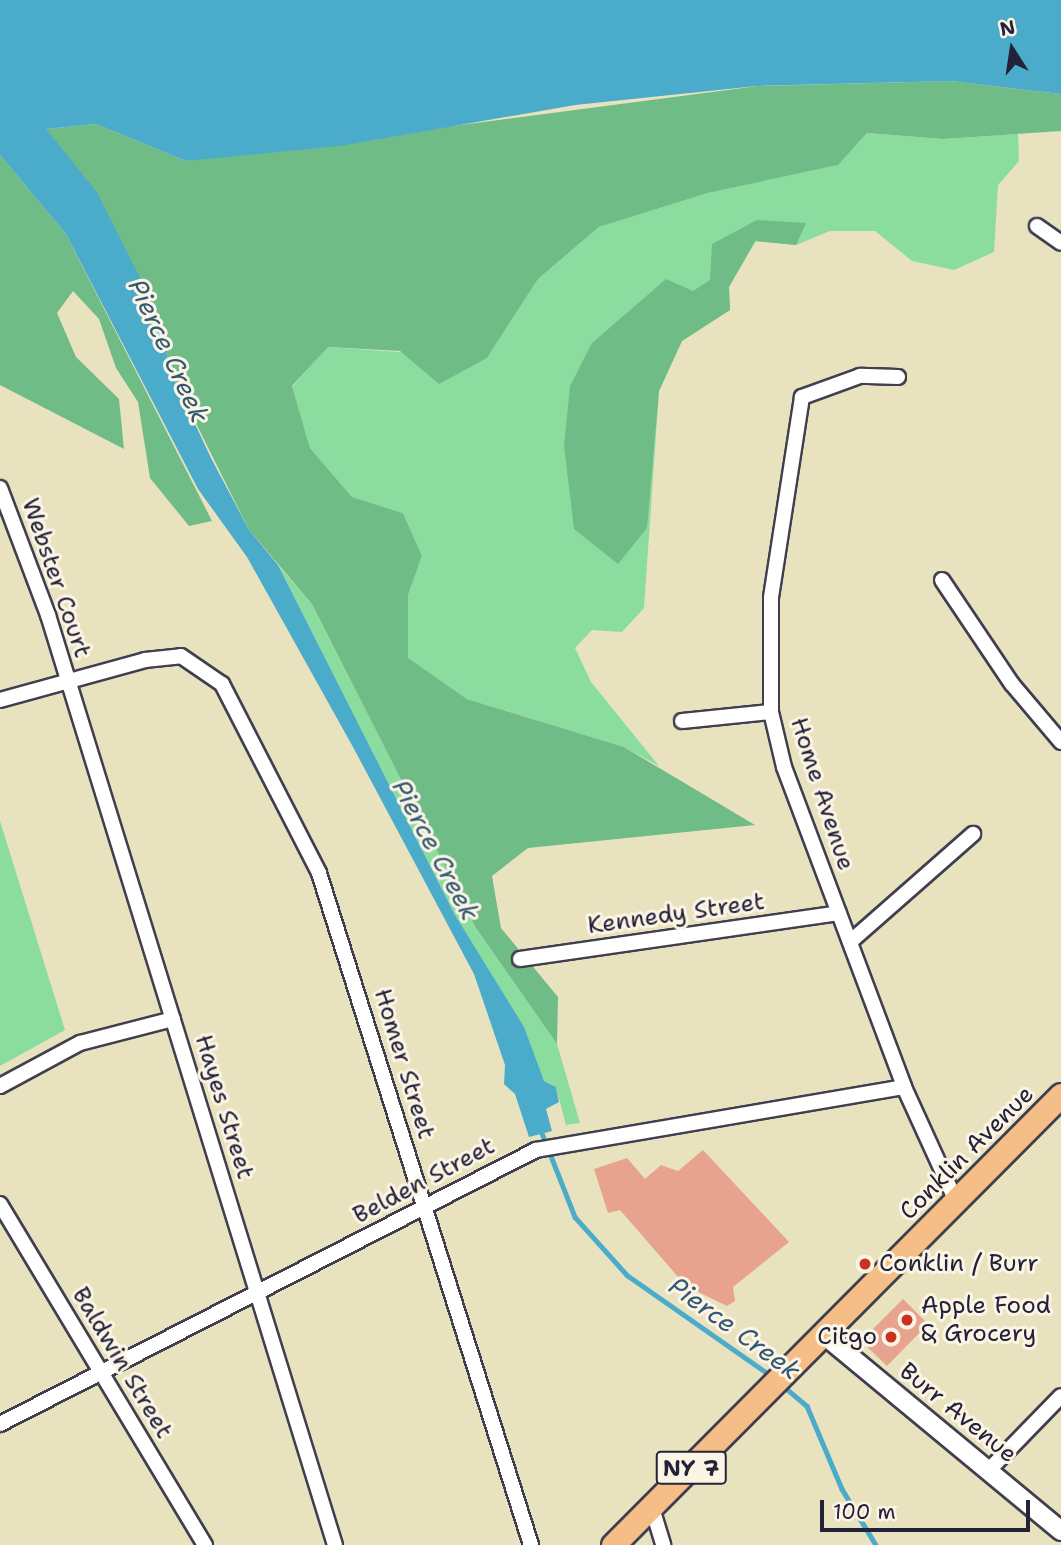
<!DOCTYPE html>
<style>
body{margin:0}
#map{position:relative;width:1061px;height:1545px;overflow:hidden;background:#e9e2bf;font-family:"Shantell Sans",sans-serif}
div>[style]{position:absolute}
[style*='--x']{left:calc(var(--x)*1px);top:calc(var(--y)*1px);width:calc(var(--w)*1px);rotate:calc(var(--a)*1deg)}
.green>*{inset:0;background:#8bdd9f}
.forest>*{inset:0;background:#70bc86}
.water>*{inset:0;background:#4babca}
.stream>*{height:4.5px;margin:-2.25px;padding:0 2.25px;transform-origin:2.25px;border-radius:2.25px;background:#4babca}
.building>*{inset:0;background:#e7a38d}
.roads{filter:drop-shadow(2px 0 #403f4f) drop-shadow(-2px 0 #403f4f) drop-shadow(0 2px #403f4f) drop-shadow(0 -2px #403f4f)}
.minor>*{height:14px;margin:-7px;padding:0 7px;transform-origin:7px;border-radius:7px;background:#fff}
.tertiary>*{height:18px;margin:-9px;padding:0 9px;transform-origin:9px;border-radius:9px;background:#fff}
.primary>*{height:23px;margin:-11.5px;padding:0 11.5px;transform-origin:11.5px;border-radius:11.5px;background:#f6be87}
.dots>*{width:19px;height:19px;translate:-50% -50%;box-sizing:border-box;border:4px solid #fcf5e5;border-radius:50%}
span{translate:-50% -50%;white-space:nowrap;text-align:center;line-height:1.15;-webkit-text-stroke:6px #fcf5e5;paint-order:stroke}
.shield-label span{padding:2px 5px;background:#fcf5e5;border:2px solid;border-radius:5px;-webkit-text-stroke-width:0}
.shield-label{font-size:23px;color:#22223b;font-weight:700}
.street-label{font-size:24px;color:#22223b}
.poi-label{font-size:24px;color:#22223b}
.left{translate:0 -50%;text-align:left}
.right{translate:-100% -50%;text-align:right}
.water-label{font-size:26px;color:#325974;font-style:italic}
.north{position:absolute;left:977px;top:14px;width:70px;height:70px;-webkit-text-stroke:5px #fcf5e5;paint-order:stroke;rotate:348deg;font-size:19px;font-weight:700;line-height:28px;text-align:center;color:#22223b}
.north::after{content:'';display:block;margin:auto;width:24px;height:32px;background:#22223b;clip-path:polygon(50% 0,100% 100%,50% 72%,0 100%)}
.scale{position:absolute;left:820px;top:1500px;width:210px;height:32px;box-sizing:border-box;border:4px solid #22223b;border-top:0;padding-left:9px;font-size:21px;line-height:24px;white-space:nowrap;color:#22223b;-webkit-text-stroke:5px #fcf5e5;paint-order:stroke}
</style>
<div id="map">
<div class="green">
<div style="clip-path:polygon(867px 133px,943px 139px,1018px 134px,1019px 161px,998px 185px,994px 252px,954px 270px,912px 261px,875px 231px,830px 231px,796px 245px,756px 241px,729px 287px,730px 310px,682px 341px,659px 391px,644px 608px,622px 632px,592px 630px,575px 648px,591px 682px,659px 766px,624px 747px,467px 699px,407px 658px,408px 595px,422px 556px,403px 513px,352px 497px,310px 448px,292px 387px,327px 347px,487px 358px,538px 279px,599px 227px,708px 193px,837px 165px)"></div>
<div style="clip-path:polygon(278px 565px,312px 604px,476px 928px,557px 1044px,580px 1123px,566px 1125px,556px 1087px,544px 1081px,455px 915px)"></div>
<div style="clip-path:polygon(0 821px,65px 1030px,0 1066px)"></div>
</div>
<div class="forest">
<div style="clip-path:polygon(951px 81px,1061px 94px,1061px 131px,943px 139px,867px 133px,838px 165px,708px 193px,599px 227px,538px 279px,487px 358px,439px 384px,400px 351px,328px 347px,292px 386px,310px 448px,352px 497px,403px 513px,422px 556px,408px 595px,408px 658px,467px 699px,624px 747px,755px 825px,528px 848px,492px 876px,501px 928px,558px 997px,557px 1044px,476px 928px,312px 604px,249px 530px,172px 375px,154px 305px,46px 129px,96px 124px,186px 161px,758px 86px)"></div>
<div style="clip-path:polygon(0 155px,66px 234px,212px 521px,189px 526px,150px 478px,138px 402px,116px 368px,99px 319px,73px 291px,57px 313px,76px 357px,119px 399px,124px 449px,0 385px)"></div>
<div style="clip-path:polygon(757px 220px,806px 223px,796px 245px,755px 241px,729px 287px,730px 310px,682px 341px,659px 391px,647px 528px,618px 564px,574px 529px,564px 446px,570px 386px,592px 343px,666px 279px,693px 291px,710px 280px,712px 244px)"></div>
</div>
<div class="water">
<div style="clip-path:polygon(0 0,1061px 0,1061px 94px,951px 81px,757px 86px,575px 105px,339px 146px,186px 161px,96px 124px,46px 129px,96px 191px,154px 305px,172px 375px,211px 458px,249px 530px,278px 565px,455px 915px,524px 1027px,544px 1081px,556px 1087px,559px 1102px,546px 1109px,552px 1131px,529px 1137px,515px 1094px,504px 1084px,505px 1065px,474px 974px,353px 747px,247px 557px,198px 489px,66px 234px,0 155px)"></div>
</div>
<div class="stream">
<div style="--x:540;--y:1128;--w:96;--a:68.5"></div>
<div style="--x:575;--y:1217;--w:78;--a:48.1"></div>
<div style="--x:627;--y:1275;--w:174;--a:35"></div>
<div style="--x:782;--y:1385;--w:33;--a:40"></div>
<div style="--x:807;--y:1406;--w:90;--a:67.1"></div>
<div style="--x:842;--y:1489;--w:66;--a:58.7"></div>
</div>
<div class="building">
<div style="clip-path:polygon(703px 1150px,789px 1242px,733px 1287px,735px 1301px,727px 1306px,686px 1286px,620px 1210px,608px 1213px,594px 1169px,627px 1158px,645px 1179px,661px 1165px,678px 1171px)"></div>
<div style="clip-path:polygon(903px 1299px,928px 1324px,887px 1366px,861px 1341px)"></div>
</div>
<div class="roads">
<div class="minor">
<div style="--x:1037;--y:226;--w:29;--a:35"></div>
<div style="--x:898;--y:377;--w:38;--a:-178"></div>
<div style="--x:860;--y:376;--w:62;--a:160.1"></div>
<div style="--x:802;--y:397;--w:203;--a:98.8"></div>
<div style="--x:771;--y:598;--w:114;--a:90"></div>
<div style="--x:771;--y:712;--w:57;--a:76.7"></div>
<div style="--x:784;--y:767;--w:342;--a:69.4"></div>
<div style="--x:904;--y:1087;--w:125;--a:65.5"></div>
<div style="--x:0;--y:488;--w:136;--a:69.3"></div>
<div style="--x:48;--y:615;--w:973;--a:72.85"></div>
<div style="--x:942;--y:580;--w:125;--a:56.1"></div>
<div style="--x:1012;--y:684;--w:76;--a:49.8"></div>
<div style="--x:0;--y:700;--w:150;--a:-15.4"></div>
<div style="--x:145;--y:660;--w:36;--a:-6"></div>
<div style="--x:181;--y:656;--w:50;--a:34.3"></div>
<div style="--x:222;--y:684;--w:212;--a:62.8"></div>
<div style="--x:319;--y:873;--w:705;--a:72.49"></div>
<div style="--x:682;--y:721;--w:89;--a:-5.8"></div>
<div style="--x:850;--y:942;--w:164;--a:-41.3"></div>
<div style="--x:520;--y:959;--w:322;--a:-8.2"></div>
<div style="--x:0;--y:1086;--w:91;--a:-28.3"></div>
<div style="--x:80;--y:1043;--w:96;--a:-14.5"></div>
<div style="--x:0;--y:1204;--w:398;--a:59"></div>
<div style="--x:0;--y:1424;--w:602;--a:-27.08"></div>
<div style="--x:536;--y:1150;--w:373;--a:-9.7"></div>
<div style="--x:989;--y:1470;--w:103;--a:-45.8"></div>
<div style="--x:652;--y:1508;--w:39;--a:73"></div>
</div>
<div class="tertiary">
<div style="--x:823;--y:1334;--w:309;--a:39.6"></div>
</div>
<div class="primary">
<div style="--x:613;--y:1545;--w:635;--a:-45.13"></div>
</div>
</div>
<div class="dots">
<div style="left:865px;top:1264px;background:#c8321e"></div>
<div style="left:907px;top:1320px;background:#c8321e"></div>
<div style="left:891px;top:1337px;background:#c8321e"></div>
</div>
<div class="shield-label">
<span style="left:691px;top:1468px">NY 7</span>
</div>
<div class="street-label">
<span style="left:56px;top:578px;rotate:71deg">Webster Court</span>
<span style="left:822px;top:794px;rotate:72deg">Home Avenue</span>
<span style="left:676px;top:914px;rotate:-8deg">Kennedy Street</span>
<span style="left:404px;top:1064px;rotate:73deg">Homer Street</span>
<span style="left:224px;top:1107px;rotate:73deg">Hayes Street</span>
<span style="left:967px;top:1153px;rotate:-45deg">Conklin Avenue</span>
<span style="left:424px;top:1181px;rotate:-28deg">Belden Street</span>
<span style="left:122px;top:1363px;rotate:59deg">Baldwin Street</span>
<span style="left:958px;top:1413px;rotate:39deg">Burr Avenue</span>
</div>
<div class="poi-label">
<span class="left" style="left:879px;top:1264px">Conklin / Burr</span>
<span class="left" style="left:921px;top:1320px">Apple Food<br>&amp; Grocery</span>
<span class="right" style="left:877px;top:1337px">Citgo</span>
</div>
<div class="water-label">
<span style="left:169px;top:351px;rotate:65deg">Pierce Creek</span>
<span style="left:436px;top:850px;rotate:62deg">Pierce Creek</span>
<span style="left:735px;top:1328px;rotate:36deg">Pierce Creek</span>
</div>
<div class="north">N</div>
<div class="scale">100 m</div>
</div>
